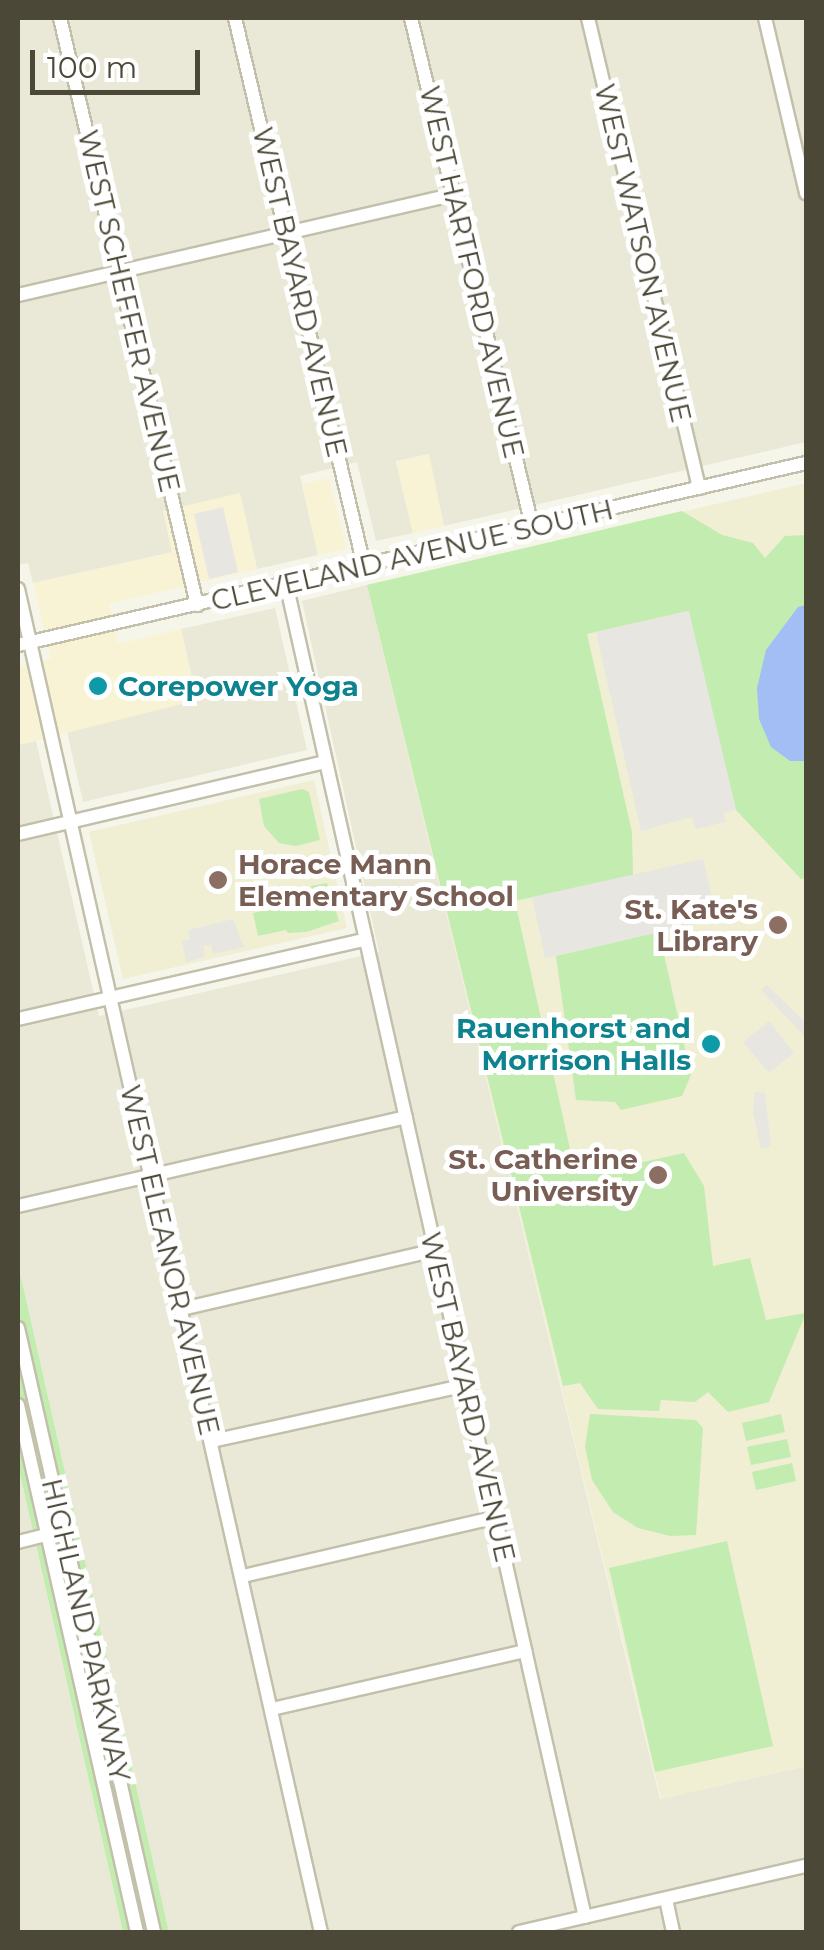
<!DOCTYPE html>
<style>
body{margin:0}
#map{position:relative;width:824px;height:1950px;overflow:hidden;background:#f6f5ea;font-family:Montserrat,sans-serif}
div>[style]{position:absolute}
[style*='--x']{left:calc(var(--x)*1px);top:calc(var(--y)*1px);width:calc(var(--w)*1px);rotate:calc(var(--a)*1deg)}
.residential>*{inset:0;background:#eae9d7}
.commercial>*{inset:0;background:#f8f3d4}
.education>*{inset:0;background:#f0efd3}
.green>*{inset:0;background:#c2ecb0}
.parking>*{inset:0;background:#e7e6e1}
.water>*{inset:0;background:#a3bef5}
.roads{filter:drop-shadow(2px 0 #c2c0ab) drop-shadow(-2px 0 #c2c0ab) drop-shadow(0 2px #c2c0ab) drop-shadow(0 -2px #c2c0ab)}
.minor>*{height:12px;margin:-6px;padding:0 6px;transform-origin:6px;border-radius:6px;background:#fff}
.dots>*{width:28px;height:28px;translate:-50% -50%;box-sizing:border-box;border:5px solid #fff;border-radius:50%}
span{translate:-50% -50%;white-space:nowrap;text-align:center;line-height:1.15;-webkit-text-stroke:10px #fff;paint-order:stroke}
.street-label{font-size:28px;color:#4b4837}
.culture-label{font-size:28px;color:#0d838f;font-weight:700}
.left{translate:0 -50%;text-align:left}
.right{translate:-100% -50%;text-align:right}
.education-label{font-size:28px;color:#785e54;font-weight:700}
.frame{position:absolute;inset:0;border:20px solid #4b4837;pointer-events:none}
.scale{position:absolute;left:30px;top:50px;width:170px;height:45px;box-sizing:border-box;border:5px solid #4b4837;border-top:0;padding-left:12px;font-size:30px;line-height:35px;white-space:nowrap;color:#4b4837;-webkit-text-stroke:8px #fff;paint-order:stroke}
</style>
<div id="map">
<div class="residential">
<div style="clip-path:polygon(18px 18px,806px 18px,806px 442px,444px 526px,428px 454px,396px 462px,413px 533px,376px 541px,357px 462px,300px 476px,318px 555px,257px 569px,240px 494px,173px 552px,33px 583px,28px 563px,18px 565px)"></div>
<div style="clip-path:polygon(367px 585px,660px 1799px,806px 1766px,806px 1932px,169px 1932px,18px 1264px,18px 745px,36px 741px,99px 1016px,379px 952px,302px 601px)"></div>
<div style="clip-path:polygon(275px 608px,307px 750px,83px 802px,67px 732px,197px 700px,181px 629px)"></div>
<div style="clip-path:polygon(18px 1465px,123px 1932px,18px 1932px)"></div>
</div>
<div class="commercial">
<div style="clip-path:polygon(429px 454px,444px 526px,413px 533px,396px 461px)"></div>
<div style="clip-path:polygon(329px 478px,346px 548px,318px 555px,302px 484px)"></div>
<div style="clip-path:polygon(240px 493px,257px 569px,109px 604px,118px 644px,181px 629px,197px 700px,18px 745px,18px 667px,51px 659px,33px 583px,172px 553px,163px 511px)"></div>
</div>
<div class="education">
<div style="clip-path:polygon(806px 483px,806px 1766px,661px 1799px,367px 585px)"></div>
<div style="clip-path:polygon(314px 780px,347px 928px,123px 979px,89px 832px)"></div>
</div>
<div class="green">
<div style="clip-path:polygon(682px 511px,722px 535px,753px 543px,765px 558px,785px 536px,806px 535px,806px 878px,801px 879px,736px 810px,688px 611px,587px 634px,632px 832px,633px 875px,515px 901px,574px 1167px,598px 1172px,684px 1153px,704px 1186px,713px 1266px,750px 1258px,766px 1320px,806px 1313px,769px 1402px,728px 1412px,708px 1392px,695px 1402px,661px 1400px,659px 1411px,598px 1409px,580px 1383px,563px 1386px,367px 585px)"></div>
<div style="clip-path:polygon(302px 789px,309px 792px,320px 840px,296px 846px,279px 843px,264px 826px,259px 799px)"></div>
<div style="clip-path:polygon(327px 883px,339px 921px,306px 932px,288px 933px,286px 930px,258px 936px,253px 913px,281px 906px,280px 897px,312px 891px,311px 886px)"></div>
<div style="clip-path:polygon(659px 932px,691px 1075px,682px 1096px,621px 1110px,615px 1102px,576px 1100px,556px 956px)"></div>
<div style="clip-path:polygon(18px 1264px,169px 1932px,123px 1932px,18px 1465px)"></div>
<div style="clip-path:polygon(590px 1414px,696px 1420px,703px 1428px,696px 1535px,670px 1536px,638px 1528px,613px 1512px,592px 1480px,585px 1447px)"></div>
<div style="clip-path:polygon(781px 1414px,785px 1432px,746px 1441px,742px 1423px)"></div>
<div style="clip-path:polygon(787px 1439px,791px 1457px,751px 1465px,747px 1447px)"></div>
<div style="clip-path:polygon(792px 1463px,796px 1481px,756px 1490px,752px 1472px)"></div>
<div style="clip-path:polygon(727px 1541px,773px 1746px,655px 1772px,609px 1568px)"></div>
</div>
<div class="parking">
<div style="clip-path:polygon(223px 507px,238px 572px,209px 579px,194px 514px)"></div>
<div style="clip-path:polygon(689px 611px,736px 810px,724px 813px,726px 822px,696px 829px,692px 817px,641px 831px,596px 632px)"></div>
<div style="clip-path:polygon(703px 859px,717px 919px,545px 958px,532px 897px)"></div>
<div style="clip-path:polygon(233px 919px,244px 947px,213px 954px,211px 945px,203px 946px,205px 957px,186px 962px,182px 941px,190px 939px,188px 930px)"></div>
<div style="clip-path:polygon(767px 985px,806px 1023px,806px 1038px,761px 990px)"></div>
<div style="clip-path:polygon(769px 1021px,794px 1053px,769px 1073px,743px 1042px)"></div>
<div style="clip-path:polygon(755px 1092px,765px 1093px,771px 1146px,761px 1149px,753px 1112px)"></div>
</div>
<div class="water">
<div style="clip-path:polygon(806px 605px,806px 761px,790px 761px,771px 747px,759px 719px,757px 688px,766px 650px,798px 607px)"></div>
</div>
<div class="roads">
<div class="minor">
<div style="--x:60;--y:18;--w:603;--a:76.86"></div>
<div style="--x:235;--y:18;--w:563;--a:76.75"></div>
<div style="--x:411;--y:18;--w:522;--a:76.6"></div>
<div style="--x:588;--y:18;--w:483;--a:76.7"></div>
<div style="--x:765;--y:18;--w:180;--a:76.8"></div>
<div style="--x:18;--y:295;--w:445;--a:-13"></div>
<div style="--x:286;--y:583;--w:1367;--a:77.37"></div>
<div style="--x:18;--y:589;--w:1377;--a:77.29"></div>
<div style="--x:18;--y:645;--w:809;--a:-13.01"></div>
<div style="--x:18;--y:834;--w:316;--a:-13.2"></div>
<div style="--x:18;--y:1019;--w:357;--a:-12.9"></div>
<div style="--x:18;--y:1206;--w:398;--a:-12.9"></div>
<div style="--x:182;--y:1309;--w:261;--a:-13.1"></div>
<div style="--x:18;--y:1328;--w:619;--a:77.31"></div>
<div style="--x:18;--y:1405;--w:540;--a:77.28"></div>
<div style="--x:212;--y:1441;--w:260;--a:-12.4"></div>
<div style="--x:18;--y:1542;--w:34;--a:-14"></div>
<div style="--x:243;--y:1576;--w:260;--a:-13.1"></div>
<div style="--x:272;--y:1709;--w:260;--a:-12.9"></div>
<div style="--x:666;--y:1899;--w:34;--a:78"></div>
<div style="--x:519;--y:1932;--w:294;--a:-13"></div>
</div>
</div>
<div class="dots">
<div style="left:98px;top:686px;background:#0f9aa8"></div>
<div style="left:218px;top:880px;background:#8d6e63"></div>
<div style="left:778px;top:925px;background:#8d6e63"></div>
<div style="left:711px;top:1044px;background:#0f9aa8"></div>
<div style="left:658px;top:1175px;background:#8d6e63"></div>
</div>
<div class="street-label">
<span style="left:643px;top:253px;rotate:77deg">WEST WATSON AVENUE</span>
<span style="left:472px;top:272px;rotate:77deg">WEST HARTFORD AVENUE</span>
<span style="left:300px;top:292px;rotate:77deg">WEST BAYARD AVENUE</span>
<span style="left:129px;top:311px;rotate:77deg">WEST SCHEFFER AVENUE</span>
<span style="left:412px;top:555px;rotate:-13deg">CLEVELAND AVENUE SOUTH</span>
<span style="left:170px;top:1260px;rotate:77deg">WEST ELEANOR AVENUE</span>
<span style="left:468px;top:1397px;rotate:77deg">WEST BAYARD AVENUE</span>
<span style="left:86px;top:1630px;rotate:77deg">HIGHLAND PARKWAY</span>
</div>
<div class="culture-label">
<span class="left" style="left:118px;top:686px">Corepower Yoga</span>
<span class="right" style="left:691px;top:1044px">Rauenhorst and<br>Morrison Halls</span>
</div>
<div class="education-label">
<span class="left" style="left:238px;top:880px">Horace Mann<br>Elementary School</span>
<span class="right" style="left:758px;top:925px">St. Kate's<br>Library</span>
<span class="right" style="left:638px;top:1175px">St. Catherine<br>University</span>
</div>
<div class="frame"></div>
<div class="scale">100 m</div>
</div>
